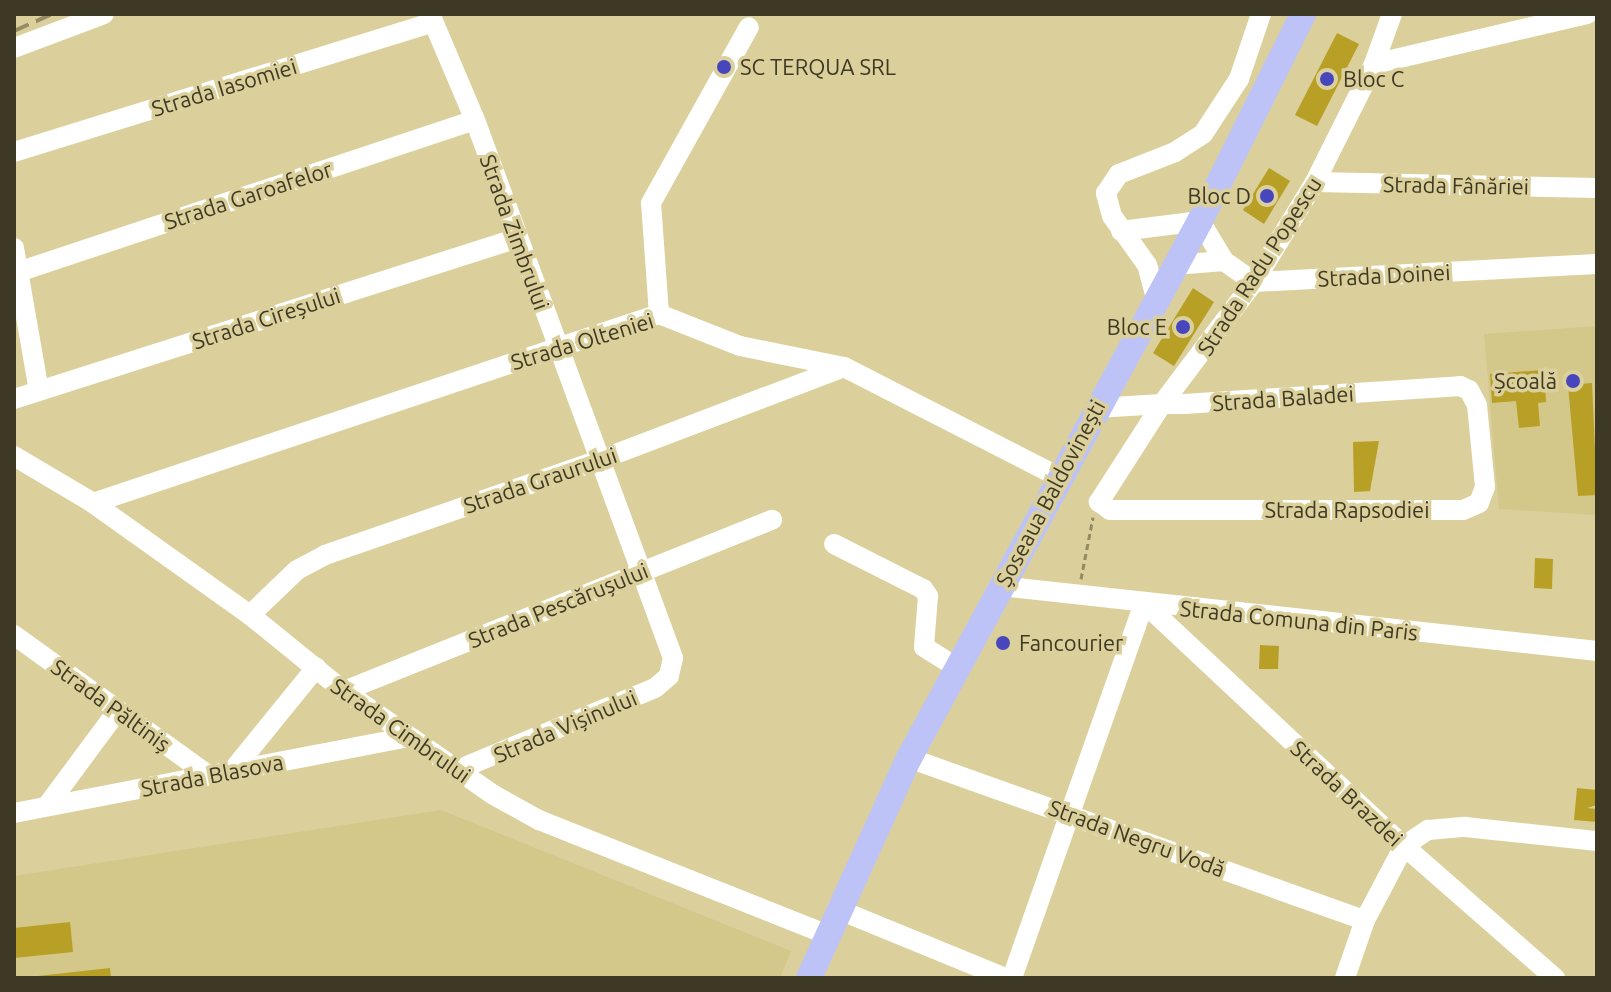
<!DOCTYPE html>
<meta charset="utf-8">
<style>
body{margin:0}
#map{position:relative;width:1611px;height:992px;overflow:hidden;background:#dbd09b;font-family:Ubuntu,sans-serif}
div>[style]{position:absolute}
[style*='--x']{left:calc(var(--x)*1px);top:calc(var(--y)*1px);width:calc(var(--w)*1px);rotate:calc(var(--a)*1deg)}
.built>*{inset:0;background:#d3c78a}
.building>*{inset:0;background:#b7a025}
.path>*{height:3px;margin-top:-1.5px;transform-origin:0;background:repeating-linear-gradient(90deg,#928a64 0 6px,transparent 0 10px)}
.minor>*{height:20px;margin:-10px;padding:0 10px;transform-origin:10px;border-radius:10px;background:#fff}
.major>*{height:26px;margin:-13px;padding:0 13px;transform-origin:13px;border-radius:13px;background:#bec3f7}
.rail>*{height:4px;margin-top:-2px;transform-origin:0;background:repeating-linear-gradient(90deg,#948c65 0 16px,transparent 0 24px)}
.dots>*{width:22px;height:22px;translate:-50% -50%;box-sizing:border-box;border:4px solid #dbd09b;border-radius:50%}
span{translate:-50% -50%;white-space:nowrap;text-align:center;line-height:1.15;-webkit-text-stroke:7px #dbd09b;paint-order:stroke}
.poi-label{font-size:22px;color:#3e3924}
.left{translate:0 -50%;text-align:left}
.right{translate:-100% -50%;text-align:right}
.street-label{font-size:22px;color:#3e3924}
.frame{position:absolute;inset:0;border:16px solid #3e3924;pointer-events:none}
</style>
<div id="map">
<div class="built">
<div style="clip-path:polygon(1597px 326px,1597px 515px,1499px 509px,1484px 334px)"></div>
<div style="clip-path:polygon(441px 810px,791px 951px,780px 978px,14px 978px,14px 876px)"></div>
</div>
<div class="building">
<div style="clip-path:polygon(1337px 33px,1359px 44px,1317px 126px,1295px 115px)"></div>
<div style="clip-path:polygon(1269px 168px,1290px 181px,1264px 224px,1243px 210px)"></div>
<div style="clip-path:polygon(1193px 288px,1214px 302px,1174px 366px,1153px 353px)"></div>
<div style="clip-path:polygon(1544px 370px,1546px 402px,1538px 403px,1540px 426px,1519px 428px,1516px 401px,1492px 403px,1490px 374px)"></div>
<div style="clip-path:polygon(1592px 383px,1597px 495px,1578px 496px,1568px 385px)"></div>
<div style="clip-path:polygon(1379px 441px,1370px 491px,1354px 492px,1353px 442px)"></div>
<div style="clip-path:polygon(1535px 558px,1553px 559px,1552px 589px,1534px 588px)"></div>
<div style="clip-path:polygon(1260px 645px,1279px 646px,1278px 669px,1259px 669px)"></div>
<div style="clip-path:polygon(1577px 788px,1597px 790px,1597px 805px,1587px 808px,1597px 809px,1597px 822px,1574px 820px)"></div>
<div style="clip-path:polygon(70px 922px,73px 952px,14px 958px,14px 928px)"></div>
<div style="clip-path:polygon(110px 968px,111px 978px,38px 978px,38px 976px)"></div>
</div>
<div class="path">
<div style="--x:1081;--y:579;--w:63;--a:-79"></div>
</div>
<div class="minor">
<div style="--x:430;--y:14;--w:115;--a:67"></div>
<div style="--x:475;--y:120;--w:573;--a:69.79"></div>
<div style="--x:673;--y:658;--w:18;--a:103"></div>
<div style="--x:669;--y:676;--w:18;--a:139"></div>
<div style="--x:655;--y:688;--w:214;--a:157.5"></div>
<div style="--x:14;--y:48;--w:96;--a:-20.7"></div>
<div style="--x:1374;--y:64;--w:219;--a:-13.2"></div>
<div style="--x:14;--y:152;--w:439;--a:-17.2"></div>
<div style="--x:1315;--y:182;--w:282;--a:1.2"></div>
<div style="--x:1121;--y:231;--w:80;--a:-7.2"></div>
<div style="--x:1200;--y:221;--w:47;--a:59"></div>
<div style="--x:1224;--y:261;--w:37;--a:35"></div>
<div style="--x:1254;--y:282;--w:343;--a:-3"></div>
<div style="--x:14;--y:248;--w:145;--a:80.1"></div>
<div style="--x:1175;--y:265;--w:49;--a:-4.7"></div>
<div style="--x:21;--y:271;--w:478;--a:-18.4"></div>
<div style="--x:1156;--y:298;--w:34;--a:-105"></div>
<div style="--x:1147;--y:265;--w:60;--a:-125.5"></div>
<div style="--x:1112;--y:216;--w:24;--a:-105"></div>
<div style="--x:1106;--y:193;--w:23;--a:-56"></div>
<div style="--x:1119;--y:174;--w:60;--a:-21.4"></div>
<div style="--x:1175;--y:152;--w:33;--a:-33"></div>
<div style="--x:1203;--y:134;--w:66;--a:-56.8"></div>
<div style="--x:1239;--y:79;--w:69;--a:-71.3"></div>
<div style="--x:659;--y:314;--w:111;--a:-94.1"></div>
<div style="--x:651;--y:203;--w:201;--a:-60.9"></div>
<div style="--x:14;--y:399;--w:529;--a:-17.72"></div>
<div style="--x:1096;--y:408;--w:66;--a:-3.5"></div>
<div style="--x:1162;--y:404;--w:22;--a:0"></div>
<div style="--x:1184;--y:404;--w:277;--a:-3.7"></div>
<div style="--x:1460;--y:386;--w:10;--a:24"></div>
<div style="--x:1469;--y:390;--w:17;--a:62"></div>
<div style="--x:1477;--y:405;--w:82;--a:84.4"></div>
<div style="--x:1485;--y:487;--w:17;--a:111"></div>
<div style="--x:1479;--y:503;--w:17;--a:156"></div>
<div style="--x:1463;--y:510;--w:353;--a:180"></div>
<div style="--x:1110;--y:510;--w:14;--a:-144"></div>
<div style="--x:1099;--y:502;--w:117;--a:-57.3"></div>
<div style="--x:1162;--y:404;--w:153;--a:-53"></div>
<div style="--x:1254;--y:282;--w:117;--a:-58.6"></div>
<div style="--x:1315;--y:182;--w:132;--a:-63.4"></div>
<div style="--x:1374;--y:64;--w:53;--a:-70.2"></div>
<div style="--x:14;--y:456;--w:92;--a:30.7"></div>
<div style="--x:93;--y:503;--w:193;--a:35.5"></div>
<div style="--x:250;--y:615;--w:121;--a:39"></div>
<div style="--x:344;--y:691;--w:180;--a:34.8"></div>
<div style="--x:492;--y:794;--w:54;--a:29"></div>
<div style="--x:539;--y:820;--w:309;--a:21.7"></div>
<div style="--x:93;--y:503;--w:597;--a:-18.47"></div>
<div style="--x:659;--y:314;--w:87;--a:21.6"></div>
<div style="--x:740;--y:346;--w:106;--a:11.4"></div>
<div style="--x:844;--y:367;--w:242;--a:27.1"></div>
<div style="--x:834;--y:544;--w:100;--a:26.8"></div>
<div style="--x:923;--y:589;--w:9;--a:54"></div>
<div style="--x:928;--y:596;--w:51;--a:94.5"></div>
<div style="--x:924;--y:647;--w:39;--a:32"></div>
<div style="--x:1000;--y:586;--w:601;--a:6.21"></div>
<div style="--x:250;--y:615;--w:65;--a:-43.8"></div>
<div style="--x:297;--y:570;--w:32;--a:-28"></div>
<div style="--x:325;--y:555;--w:288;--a:-19.1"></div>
<div style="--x:597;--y:461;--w:264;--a:-20.8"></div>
<div style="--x:14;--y:635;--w:239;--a:35.8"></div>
<div style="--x:344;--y:691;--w:461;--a:-21.8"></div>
<div style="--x:909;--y:758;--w:484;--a:19.6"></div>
<div style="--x:233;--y:770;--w:132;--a:-50.9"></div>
<div style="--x:47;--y:806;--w:119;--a:-53.5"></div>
<div style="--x:14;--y:813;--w:402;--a:-10.9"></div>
<div style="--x:837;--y:909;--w:182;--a:22.3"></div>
<div style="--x:1012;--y:978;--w:398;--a:-70.6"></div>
<div style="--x:1144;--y:603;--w:356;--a:43.1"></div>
<div style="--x:1404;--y:846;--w:201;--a:41.2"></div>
<div style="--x:1345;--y:978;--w:61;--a:-71"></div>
<div style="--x:1365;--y:920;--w:84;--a:-62.2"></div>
<div style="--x:1404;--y:846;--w:29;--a:-34"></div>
<div style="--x:1428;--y:830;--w:37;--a:-5"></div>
<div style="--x:1465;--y:827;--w:133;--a:6.1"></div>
</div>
<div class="major">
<div style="--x:809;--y:978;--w:242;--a:-65.6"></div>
<div style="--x:909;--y:758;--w:611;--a:-61.55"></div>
<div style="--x:1200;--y:221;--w:231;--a:-63.5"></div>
</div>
<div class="rail">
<div style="--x:14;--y:31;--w:42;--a:-24.1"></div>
</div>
<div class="dots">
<div style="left:724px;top:67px;background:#4846bc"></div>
<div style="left:1327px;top:79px;background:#4846bc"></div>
<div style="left:1267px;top:196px;background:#4846bc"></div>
<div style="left:1183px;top:327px;background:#4846bc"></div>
<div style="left:1573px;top:381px;background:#4846bc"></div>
<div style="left:1003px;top:643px;background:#4846bc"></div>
</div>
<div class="poi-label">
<span class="left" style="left:740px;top:67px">SC TERQUA SRL</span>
<span class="left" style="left:1343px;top:79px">Bloc C</span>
<span class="right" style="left:1251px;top:196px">Bloc D</span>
<span class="right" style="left:1167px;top:327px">Bloc E</span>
<span class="right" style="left:1557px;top:381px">Școală</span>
<span class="left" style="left:1019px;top:643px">Fancourier</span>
</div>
<div class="street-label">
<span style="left:224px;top:87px;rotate:-17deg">Strada Iasomiei</span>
<span style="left:1456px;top:185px;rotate:1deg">Strada Fânăriei</span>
<span style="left:248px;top:195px;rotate:-18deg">Strada Garoafelor</span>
<span style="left:515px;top:232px;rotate:70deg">Strada Zimbrului</span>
<span style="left:1259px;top:266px;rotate:-57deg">Strada Radu Popescu</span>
<span style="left:1384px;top:275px;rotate:-3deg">Strada Doinei</span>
<span style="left:266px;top:318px;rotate:-18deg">Strada Cireșului</span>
<span style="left:582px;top:341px;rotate:-17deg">Strada Olteniei</span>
<span style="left:1283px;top:398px;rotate:-4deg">Strada Baladei</span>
<span style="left:540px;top:480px;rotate:-19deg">Strada Graurului</span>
<span style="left:1050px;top:493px;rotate:-62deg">Șoseaua Baldovinești</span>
<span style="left:1347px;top:510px">Strada Rapsodiei</span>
<span style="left:558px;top:605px;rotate:-22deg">Strada Pescărușului</span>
<span style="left:1299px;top:620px;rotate:6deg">Strada Comuna din Paris</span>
<span style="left:111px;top:705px;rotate:36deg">Strada Păltiniș</span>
<span style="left:565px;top:726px;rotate:-23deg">Strada Vișinului</span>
<span style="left:401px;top:730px;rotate:35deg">Strada Cimbrului</span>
<span style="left:212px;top:775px;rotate:-11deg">Strada Blasova</span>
<span style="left:1347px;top:793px;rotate:43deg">Strada Brazdei</span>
<span style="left:1137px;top:838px;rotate:20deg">Strada Negru Vodă</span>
</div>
<div class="frame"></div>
</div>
